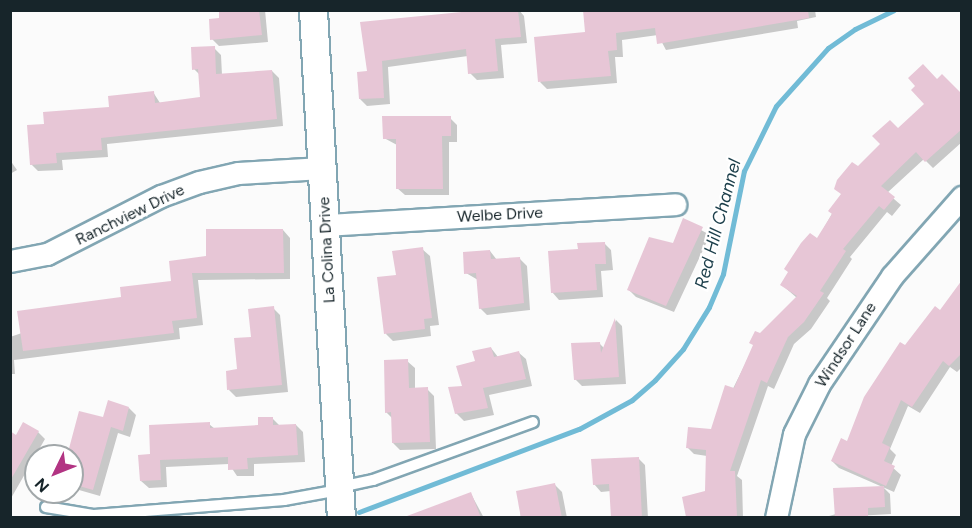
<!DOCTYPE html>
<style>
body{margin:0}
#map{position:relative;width:972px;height:528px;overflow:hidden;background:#fbfbfb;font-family:Figtree,sans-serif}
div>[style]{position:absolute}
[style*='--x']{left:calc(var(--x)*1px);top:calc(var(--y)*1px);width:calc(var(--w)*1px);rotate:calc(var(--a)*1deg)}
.shadow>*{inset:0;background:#0003}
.stream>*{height:5px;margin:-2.5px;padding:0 2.5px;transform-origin:2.5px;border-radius:2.5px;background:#71bbd6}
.building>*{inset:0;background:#e7c6d6}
.roads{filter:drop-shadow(2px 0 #82a6b3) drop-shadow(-2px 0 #82a6b3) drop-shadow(0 2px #82a6b3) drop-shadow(0 -2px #82a6b3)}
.service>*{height:10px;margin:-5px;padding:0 5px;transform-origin:5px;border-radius:5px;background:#fff}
.minor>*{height:21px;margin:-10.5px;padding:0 10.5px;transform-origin:10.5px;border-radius:10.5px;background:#fff}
.tertiary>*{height:27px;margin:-13.5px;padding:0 13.5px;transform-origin:13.5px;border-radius:13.5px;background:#fff}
span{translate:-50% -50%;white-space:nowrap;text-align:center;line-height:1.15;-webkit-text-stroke:4.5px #fff;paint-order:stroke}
.street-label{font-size:16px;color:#17252a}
.water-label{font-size:18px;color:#1b3e4a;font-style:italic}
.frame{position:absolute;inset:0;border:12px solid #17252a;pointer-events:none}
.north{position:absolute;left:24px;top:444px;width:60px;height:60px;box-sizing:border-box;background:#fff;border:2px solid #a2a8aa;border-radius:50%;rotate:227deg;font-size:16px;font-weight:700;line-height:24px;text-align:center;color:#17252a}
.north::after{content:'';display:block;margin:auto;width:21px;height:27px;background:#b23483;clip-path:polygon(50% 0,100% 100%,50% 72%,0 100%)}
</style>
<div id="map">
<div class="shadow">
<div style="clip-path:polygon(220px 10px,265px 10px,268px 42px,219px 46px,212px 39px,221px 20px)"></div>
<div style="clip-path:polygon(500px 10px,519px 10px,524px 16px,527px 43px,501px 45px,504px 78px,477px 80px,470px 73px,468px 56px,388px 67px,390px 104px,367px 106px,360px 99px,369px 73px,362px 24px)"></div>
<div style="clip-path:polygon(585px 10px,815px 10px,816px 17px,797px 21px,798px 28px,666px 50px,658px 35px,622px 40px,623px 57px,615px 57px,617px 83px,547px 89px,540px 82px,586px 34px)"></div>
<div style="clip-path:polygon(214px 48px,221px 55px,222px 75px,272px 71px,279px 78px,283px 126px,107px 144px,108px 157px,62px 160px,63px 170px,38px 171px,31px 164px,45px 125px,111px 109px,153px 92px,160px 103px,202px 99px,200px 75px,194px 69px)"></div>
<div style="clip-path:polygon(937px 81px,962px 96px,962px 142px,933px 168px,924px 159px,887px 193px,901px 205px,892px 216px,887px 212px,850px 257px,852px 259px,827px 298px,830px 301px,811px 329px,794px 344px,774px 389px,768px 386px,737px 476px,742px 480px,743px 518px,687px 518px,683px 498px,707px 493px,707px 456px,694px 454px,687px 447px,712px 431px,760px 334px,797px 298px,782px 285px,817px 240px,858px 168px,926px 104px)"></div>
<div style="clip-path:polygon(450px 118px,457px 125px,457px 142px,449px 142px,449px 195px,405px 195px,397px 188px,397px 145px,384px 138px)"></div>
<div style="clip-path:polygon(10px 160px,17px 170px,10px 174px)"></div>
<div style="clip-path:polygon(683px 220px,710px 235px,674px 312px,636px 297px,629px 290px,674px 244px)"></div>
<div style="clip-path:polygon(283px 230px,290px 238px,290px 279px,198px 280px,203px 325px,179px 328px,180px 339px,14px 360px,15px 374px,10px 374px,10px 337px,173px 282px,208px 258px)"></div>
<div style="clip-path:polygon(604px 243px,611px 250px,613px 270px,601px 271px,603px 297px,559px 300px,552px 292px,579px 251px)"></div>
<div style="clip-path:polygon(422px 249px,430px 256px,439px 325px,430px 326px,431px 336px,393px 341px,386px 334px,397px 276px)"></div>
<div style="clip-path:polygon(490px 251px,497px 260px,520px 259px,527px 266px,530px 310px,487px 315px,480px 308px,478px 280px,466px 273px)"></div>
<div style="clip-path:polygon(962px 282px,962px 367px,957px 372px,950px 367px,920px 413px,908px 406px,890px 449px,896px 455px,891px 466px,901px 475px,894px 492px,839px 468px,832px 461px,848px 443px,905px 347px,940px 312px)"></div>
<div style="clip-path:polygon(273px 308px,280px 315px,288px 392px,236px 397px,229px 390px,253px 338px)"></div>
<div style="clip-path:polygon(616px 320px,622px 326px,626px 384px,582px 386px,575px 379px,599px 343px,604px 348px)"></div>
<div style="clip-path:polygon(491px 348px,498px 357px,518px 352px,526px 359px,532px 386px,489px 395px,494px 415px,464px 421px,456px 413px,464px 388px,477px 363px)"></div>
<div style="clip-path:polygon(407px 361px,415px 368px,415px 389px,427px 389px,434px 396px,436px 449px,400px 450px,393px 443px,392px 418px,386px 412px)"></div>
<div style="clip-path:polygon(129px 408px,136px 415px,130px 437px,118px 433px,100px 496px,72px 488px,72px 456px,68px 456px,104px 419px)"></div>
<div style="clip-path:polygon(272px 418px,280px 426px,296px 425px,303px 432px,305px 462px,254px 464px,254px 476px,237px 476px,229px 464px,166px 467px,167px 487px,149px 488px,141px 481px,152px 456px,209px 424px,215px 429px,260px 427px)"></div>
<div style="clip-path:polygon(38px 432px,45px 439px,10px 500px,10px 433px,17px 437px)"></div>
<div style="clip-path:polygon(638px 458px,645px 465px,648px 518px,612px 518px,611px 491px,601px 492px,594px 484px)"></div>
<div style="clip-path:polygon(555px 485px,562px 492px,567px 518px,521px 518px,518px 492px)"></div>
<div style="clip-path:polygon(883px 487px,890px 494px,891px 514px,822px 518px,836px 514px)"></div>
<div style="clip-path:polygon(471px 494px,484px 518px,407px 518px)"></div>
</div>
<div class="stream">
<div style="--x:359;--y:512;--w:235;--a:-20.7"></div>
<div style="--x:579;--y:429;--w:60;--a:-28.7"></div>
<div style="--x:632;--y:400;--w:30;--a:-41"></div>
<div style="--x:655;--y:380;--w:42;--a:-47.9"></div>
<div style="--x:683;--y:349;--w:49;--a:-58.2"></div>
<div style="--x:709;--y:307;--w:36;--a:-67"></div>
<div style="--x:723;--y:274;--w:105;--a:-78.5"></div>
<div style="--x:744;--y:171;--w:72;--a:-63.8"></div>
<div style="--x:776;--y:106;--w:78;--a:-48.1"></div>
<div style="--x:828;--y:48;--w:33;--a:-35"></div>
<div style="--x:855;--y:29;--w:43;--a:-26"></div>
</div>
<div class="building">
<div style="clip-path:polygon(219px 10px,259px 10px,262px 35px,210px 40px,209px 19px,219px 18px)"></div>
<div style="clip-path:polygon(482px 10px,518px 10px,521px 37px,495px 39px,498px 71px,468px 74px,466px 49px,382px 61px,384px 98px,359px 99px,357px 72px,367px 71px,360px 22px)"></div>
<div style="clip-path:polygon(583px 10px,808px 10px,809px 18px,657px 44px,655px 28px,616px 33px,617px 50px,608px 51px,611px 76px,538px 82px,534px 37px,585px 32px)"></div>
<div style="clip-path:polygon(215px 46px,216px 74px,272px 70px,277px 119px,101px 138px,102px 150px,56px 153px,57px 163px,30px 165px,27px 125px,44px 124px,43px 112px,109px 107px,108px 96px,154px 91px,155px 103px,200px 97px,198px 69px,192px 70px,191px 47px)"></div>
<div style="clip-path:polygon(923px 64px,937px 79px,942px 74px,962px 94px,962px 129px,925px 162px,916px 152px,881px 186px,895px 197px,884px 210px,879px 206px,843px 249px,846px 251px,820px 291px,824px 293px,804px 322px,788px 337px,767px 383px,761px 380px,730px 471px,735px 471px,737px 517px,686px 517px,682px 497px,705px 491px,706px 450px,686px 448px,688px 427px,711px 429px,725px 385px,734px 388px,753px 345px,749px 343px,755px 331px,760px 333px,797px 296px,780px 285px,788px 272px,784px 269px,801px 243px,810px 233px,817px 238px,832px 214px,828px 211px,841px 194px,834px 189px,837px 180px,852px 162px,858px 166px,880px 144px,872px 136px,890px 120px,898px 128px,924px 104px,911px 90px,915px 86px,908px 78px)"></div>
<div style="clip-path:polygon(382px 116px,451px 116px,451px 136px,442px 136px,443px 189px,396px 189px,396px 139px,383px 139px)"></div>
<div style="clip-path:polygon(683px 218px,703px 227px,666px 306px,627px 290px,649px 237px,673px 243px)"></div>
<div style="clip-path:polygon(206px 229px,283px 229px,284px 273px,192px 273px,197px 318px,172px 321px,174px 333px,23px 351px,17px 311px,121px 297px,120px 287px,171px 281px,169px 261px,206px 256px)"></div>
<div style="clip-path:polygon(605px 242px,606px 264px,595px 264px,597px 290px,551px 293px,548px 251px,578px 249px,577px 243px)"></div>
<div style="clip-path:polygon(423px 247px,432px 318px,424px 319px,425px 329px,384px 334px,377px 277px,396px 275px,392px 251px)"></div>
<div style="clip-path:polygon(490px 250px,491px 259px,520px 257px,524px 303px,479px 309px,476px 273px,464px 274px,463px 252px)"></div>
<div style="clip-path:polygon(962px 280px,962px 353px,949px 366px,943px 361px,912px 407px,901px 400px,882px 443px,890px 447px,884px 461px,895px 466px,886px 486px,831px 461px,841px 438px,847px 441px,864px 397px,900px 342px,905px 345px,935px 306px,940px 310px)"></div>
<div style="clip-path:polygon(274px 306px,282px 385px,227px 390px,226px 371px,237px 369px,234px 338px,251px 337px,248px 309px)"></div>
<div style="clip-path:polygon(615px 318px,619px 377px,574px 380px,571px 343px,600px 342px,601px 353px)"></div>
<div style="clip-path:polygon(491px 347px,494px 357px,519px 351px,526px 379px,483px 388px,488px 408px,455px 414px,448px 387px,462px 386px,456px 366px,475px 361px,472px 351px)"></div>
<div style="clip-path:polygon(408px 359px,409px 388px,428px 387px,430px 442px,392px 443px,391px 412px,385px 413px,384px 360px)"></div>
<div style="clip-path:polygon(108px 400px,129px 407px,123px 431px,111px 427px,93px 490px,72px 484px,72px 456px,67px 456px,79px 411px,103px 417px)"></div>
<div style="clip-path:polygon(258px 417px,273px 417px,273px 425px,296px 424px,298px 455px,247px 458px,248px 469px,228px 470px,228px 457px,160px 460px,161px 480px,140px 481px,138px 455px,150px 454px,149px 425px,210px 422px,210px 428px,258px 425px)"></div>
<div style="clip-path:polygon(23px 422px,39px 431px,10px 481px,10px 431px,16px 435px)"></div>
<div style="clip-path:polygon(639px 457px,642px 518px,611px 518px,609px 484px,593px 485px,591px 459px)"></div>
<div style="clip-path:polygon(555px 483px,562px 518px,521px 518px,516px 491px)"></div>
<div style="clip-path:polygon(884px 486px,885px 507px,868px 508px,868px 518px,835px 518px,833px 488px)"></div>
<div style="clip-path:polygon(471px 492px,481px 518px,408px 518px,407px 516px)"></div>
</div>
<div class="roads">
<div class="service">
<div style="--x:340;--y:487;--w:34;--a:-12"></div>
<div style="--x:373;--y:480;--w:170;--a:-19.9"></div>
<div style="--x:46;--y:507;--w:49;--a:9.5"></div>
<div style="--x:94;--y:515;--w:191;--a:-4.5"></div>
<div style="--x:284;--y:500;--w:56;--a:-10.3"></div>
</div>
<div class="minor">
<div style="--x:326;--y:225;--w:350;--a:-3.4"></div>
<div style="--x:10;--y:261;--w:38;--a:-11"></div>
<div style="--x:47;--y:254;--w:128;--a:-27"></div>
<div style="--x:161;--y:196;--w:40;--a:-20.2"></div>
<div style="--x:199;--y:182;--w:40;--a:-13"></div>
<div style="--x:238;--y:173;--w:84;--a:-3.4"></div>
<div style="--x:776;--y:518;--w:86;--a:-77.9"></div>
<div style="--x:794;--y:434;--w:56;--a:-63.4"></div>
<div style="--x:819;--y:384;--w:130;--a:-55.9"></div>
<div style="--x:892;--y:276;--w:106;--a:-48.5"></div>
</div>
<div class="tertiary">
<div style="--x:313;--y:10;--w:509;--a:86.85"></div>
</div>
</div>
<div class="street-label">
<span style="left:130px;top:215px;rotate:-26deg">Ranchview Drive</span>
<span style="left:500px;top:215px;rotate:-3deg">Welbe Drive</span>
<span style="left:327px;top:250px;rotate:-93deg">La Colina Drive</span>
<span style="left:846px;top:345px;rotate:-57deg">Windsor Lane</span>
</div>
<div class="water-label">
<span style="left:718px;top:224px;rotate:-75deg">Red Hill Channel</span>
</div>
<div class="frame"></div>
<div class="north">N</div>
</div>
